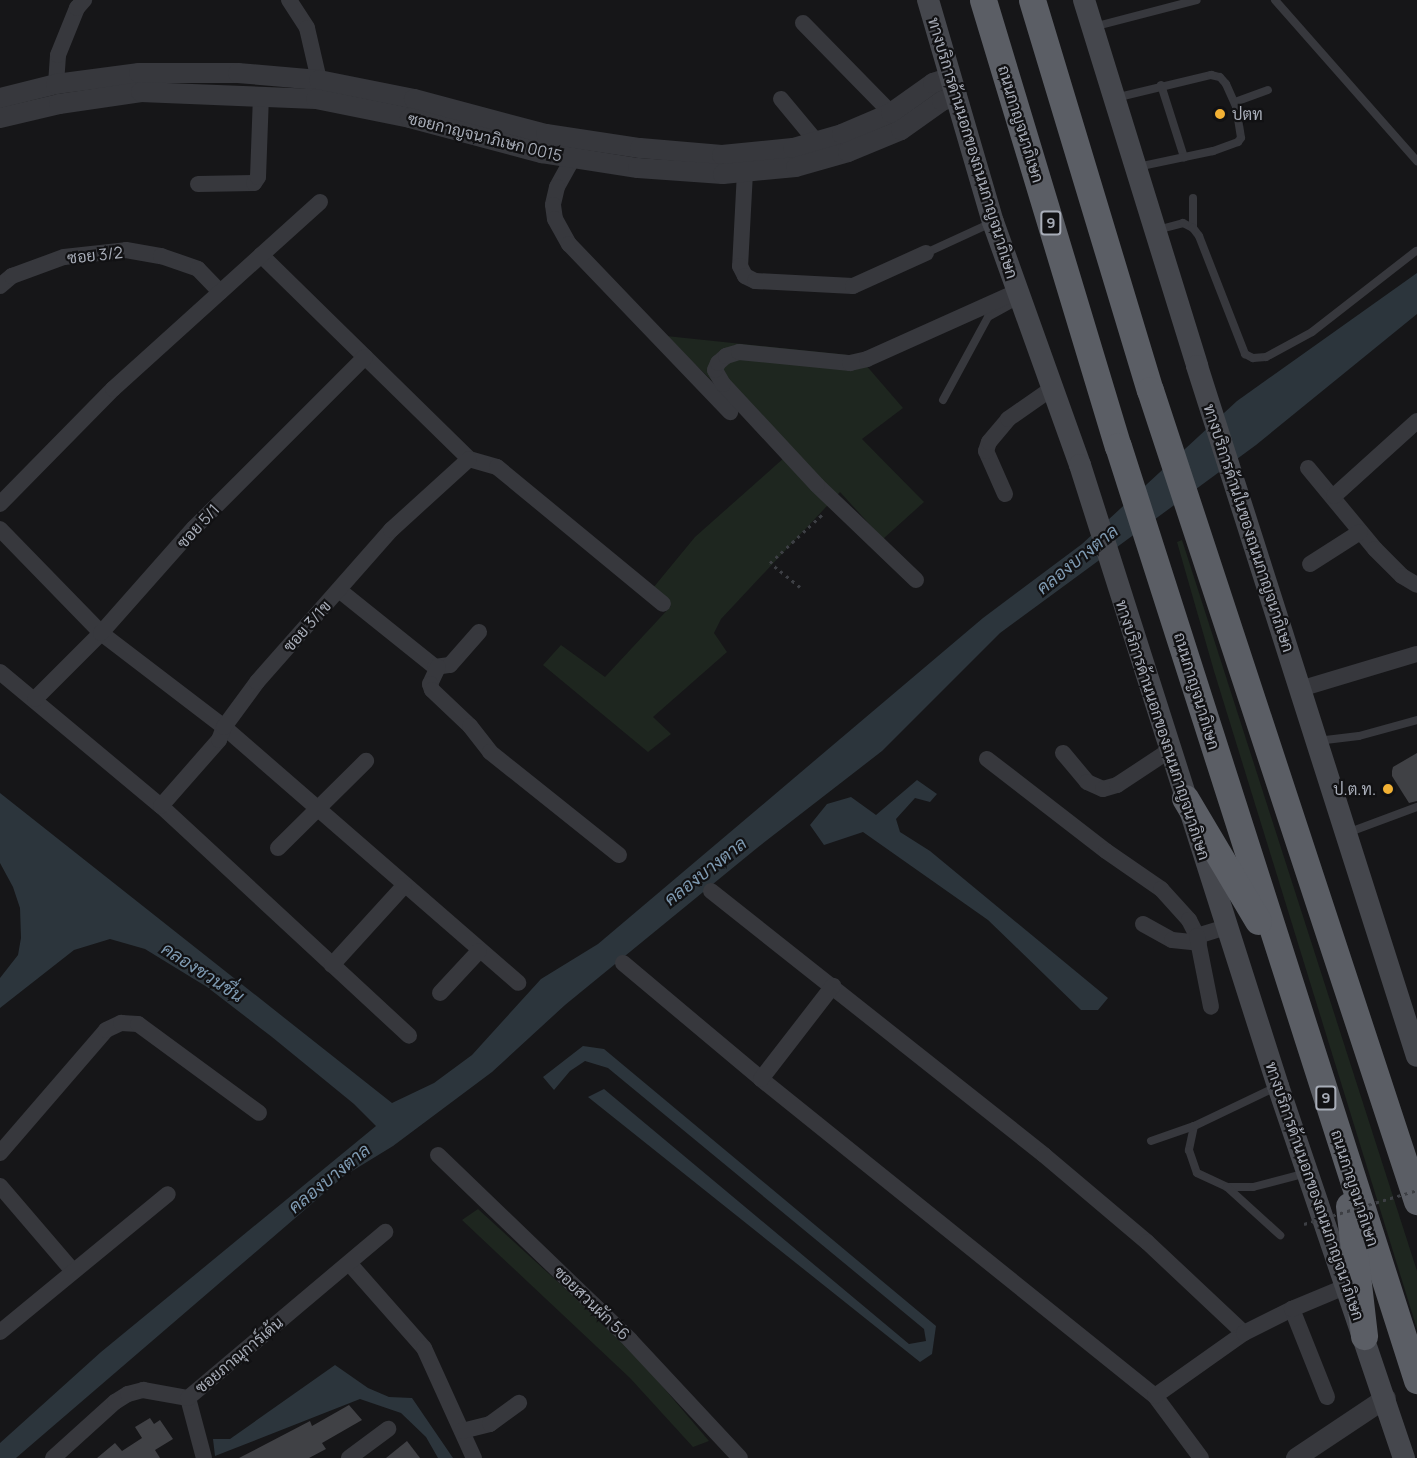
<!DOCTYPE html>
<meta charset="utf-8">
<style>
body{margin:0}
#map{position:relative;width:1417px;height:1458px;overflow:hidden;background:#161618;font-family:Manrope,Sarabun,sans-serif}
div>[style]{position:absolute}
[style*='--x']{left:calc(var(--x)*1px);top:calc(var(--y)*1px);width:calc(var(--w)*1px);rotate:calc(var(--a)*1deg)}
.green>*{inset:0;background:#1e261f}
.water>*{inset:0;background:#2c353c}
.building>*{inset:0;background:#404145}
.path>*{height:3px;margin-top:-1.5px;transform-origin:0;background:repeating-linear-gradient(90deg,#3d3f44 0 3px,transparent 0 7.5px)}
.service>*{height:8px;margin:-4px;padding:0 4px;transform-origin:4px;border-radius:4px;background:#37383d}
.minor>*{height:16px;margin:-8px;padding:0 8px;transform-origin:8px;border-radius:8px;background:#37383d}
.tertiary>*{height:20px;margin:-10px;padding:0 10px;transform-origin:10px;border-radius:10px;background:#37383d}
.secondary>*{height:22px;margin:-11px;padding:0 11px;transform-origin:11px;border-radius:11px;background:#45474d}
.trunk>*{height:27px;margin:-13.5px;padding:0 13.5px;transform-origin:13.5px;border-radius:13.5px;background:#5b5e65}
.path-bridge>*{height:3px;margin-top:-1.5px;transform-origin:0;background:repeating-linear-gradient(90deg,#3d3f44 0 3px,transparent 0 7.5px)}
.dots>*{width:16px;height:16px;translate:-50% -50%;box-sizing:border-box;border:3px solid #111113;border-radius:50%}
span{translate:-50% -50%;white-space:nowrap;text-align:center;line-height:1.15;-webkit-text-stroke:4.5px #111113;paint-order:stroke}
.shield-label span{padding:2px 4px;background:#111113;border:2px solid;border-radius:4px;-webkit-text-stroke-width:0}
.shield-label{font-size:15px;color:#a8adb8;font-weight:700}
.poi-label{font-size:16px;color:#a8adb8}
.left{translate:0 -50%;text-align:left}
.right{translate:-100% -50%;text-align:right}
.street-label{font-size:16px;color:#a8adb8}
.water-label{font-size:18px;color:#7f9bb3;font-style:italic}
</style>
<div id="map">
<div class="green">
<div style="clip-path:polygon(666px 336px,858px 356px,903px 408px,862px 439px,924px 502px,883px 539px,840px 492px,721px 619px,714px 633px,727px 652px,653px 717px,671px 734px,648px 752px,543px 665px,561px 645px,605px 677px,671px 606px,653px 588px,695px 537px,785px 457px,739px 407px)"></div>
<div style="clip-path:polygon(1182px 540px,1417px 1271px,1417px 1329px,1214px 671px,1177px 542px)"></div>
<div style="clip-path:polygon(478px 1209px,628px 1346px,709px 1441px,693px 1447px,630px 1378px,462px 1220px)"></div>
</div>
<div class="water">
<div style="clip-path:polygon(1417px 273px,1417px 314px,1256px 445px,1000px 633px,882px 751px,757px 848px,565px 1005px,492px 1072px,393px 1146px,344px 1176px,16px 1458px,0 1458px,0 1443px,101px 1352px,376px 1126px,354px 1104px,272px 1037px,207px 987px,145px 949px,110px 939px,74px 950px,0 1008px,0 978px,18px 955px,21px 938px,20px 908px,13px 887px,0 863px,0 793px,392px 1103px,434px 1083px,472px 1055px,541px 979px,598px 944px,983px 618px,1082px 544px,1237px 401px)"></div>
<div style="clip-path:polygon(917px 780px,937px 794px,930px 802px,915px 798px,896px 819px,900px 832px,930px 851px,1108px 998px,1098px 1010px,1081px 1010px,988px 920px,863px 832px,824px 845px,810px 825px,827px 804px,851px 797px,876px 815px)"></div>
<div style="clip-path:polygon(583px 1046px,604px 1049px,936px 1326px,932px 1354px,920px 1362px,588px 1097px,604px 1089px,909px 1344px,926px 1341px,924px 1329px,608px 1068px,585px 1061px,570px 1071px,554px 1090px,543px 1077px)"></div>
<div style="clip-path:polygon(335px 1365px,368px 1388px,389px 1397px,412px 1398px,453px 1458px,438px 1458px,426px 1437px,401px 1413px,360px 1399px,215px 1456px,213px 1439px,230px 1439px)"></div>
</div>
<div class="building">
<div style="clip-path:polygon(1417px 753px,1417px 801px,1409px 803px,1392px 776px,1392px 771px,1393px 767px)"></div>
<div style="clip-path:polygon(349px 1405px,362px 1420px,322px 1443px,326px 1449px,309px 1458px,239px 1458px,310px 1421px,312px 1426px)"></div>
<div style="clip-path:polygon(150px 1418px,154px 1424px,160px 1420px,173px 1439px,155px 1450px,160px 1458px,97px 1458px,115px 1443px,122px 1451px,142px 1438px,135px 1427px)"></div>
<div style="clip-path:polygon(407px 1441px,420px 1458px,386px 1458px)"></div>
</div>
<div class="path">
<div style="--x:800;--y:587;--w:38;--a:-141"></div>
<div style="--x:770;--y:563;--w:74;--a:-42.8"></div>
</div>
<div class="service">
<div style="--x:1275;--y:0;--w:215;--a:48.6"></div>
<div style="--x:1093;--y:27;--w:107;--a:-14.6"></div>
<div style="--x:1161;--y:85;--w:76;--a:72.3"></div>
<div style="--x:1115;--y:98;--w:99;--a:-13.5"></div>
<div style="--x:1211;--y:75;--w:9;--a:13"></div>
<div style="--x:1220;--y:77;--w:9;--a:49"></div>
<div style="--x:1226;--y:84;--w:24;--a:66"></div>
<div style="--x:1236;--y:106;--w:32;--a:81"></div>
<div style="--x:1241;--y:138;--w:5;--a:127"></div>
<div style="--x:1238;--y:142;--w:27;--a:160"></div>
<div style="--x:1213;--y:151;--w:78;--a:168.1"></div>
<div style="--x:1235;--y:102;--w:35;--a:-20"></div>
<div style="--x:1193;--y:198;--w:30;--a:90"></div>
<div style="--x:1157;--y:230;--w:27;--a:-15"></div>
<div style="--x:1183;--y:223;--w:11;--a:27"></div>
<div style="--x:1193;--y:228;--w:10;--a:53"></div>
<div style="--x:1199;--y:236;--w:127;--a:68.7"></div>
<div style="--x:1245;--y:354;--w:9;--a:27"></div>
<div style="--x:1253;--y:358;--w:13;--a:-4"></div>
<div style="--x:1266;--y:357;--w:52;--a:-28.5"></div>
<div style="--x:1312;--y:332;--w:132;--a:-37.9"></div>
<div style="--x:926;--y:253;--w:72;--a:-24.8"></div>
<div style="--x:943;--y:400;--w:94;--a:-61.5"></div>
<div style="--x:988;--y:317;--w:38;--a:-29"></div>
<div style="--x:1317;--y:741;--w:42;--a:-6.8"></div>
<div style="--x:1359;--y:736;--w:60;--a:-15.4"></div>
<div style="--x:1347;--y:833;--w:75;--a:-20.4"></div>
<div style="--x:1278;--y:1086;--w:93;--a:154.5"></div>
<div style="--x:1194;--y:1126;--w:25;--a:102"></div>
<div style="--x:1189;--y:1150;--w:24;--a:71"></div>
<div style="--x:1197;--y:1173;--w:33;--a:25"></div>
<div style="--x:1227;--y:1187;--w:26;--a:0"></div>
<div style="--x:1253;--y:1187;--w:56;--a:-14.5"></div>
<div style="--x:1151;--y:1141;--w:46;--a:-19.2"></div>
<div style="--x:1227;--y:1187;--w:72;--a:42.2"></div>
</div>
<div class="minor">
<div style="--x:289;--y:0;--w:33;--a:57"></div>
<div style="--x:307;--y:28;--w:53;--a:77"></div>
<div style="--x:803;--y:23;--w:126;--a:45.6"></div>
<div style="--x:56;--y:84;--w:29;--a:-86"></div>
<div style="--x:58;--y:55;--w:51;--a:-68"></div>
<div style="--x:77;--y:8;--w:11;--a:-49"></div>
<div style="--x:781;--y:99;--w:55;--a:50.2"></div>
<div style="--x:573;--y:158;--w:33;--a:119"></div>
<div style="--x:557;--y:187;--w:18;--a:103"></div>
<div style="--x:553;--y:205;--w:14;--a:82"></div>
<div style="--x:555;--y:219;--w:29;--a:61"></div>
<div style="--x:569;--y:244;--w:233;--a:46.2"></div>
<div style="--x:745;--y:172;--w:94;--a:93"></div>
<div style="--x:740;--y:266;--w:11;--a:63"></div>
<div style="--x:745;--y:276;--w:11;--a:27"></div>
<div style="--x:755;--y:281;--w:98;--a:2.9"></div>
<div style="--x:853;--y:286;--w:80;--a:-24.3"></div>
<div style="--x:198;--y:184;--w:56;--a:-1"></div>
<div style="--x:254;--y:183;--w:7;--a:-56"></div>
<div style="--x:258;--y:177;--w:81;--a:-87.9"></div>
<div style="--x:261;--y:255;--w:291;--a:44.4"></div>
<div style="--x:469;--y:459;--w:29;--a:16"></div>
<div style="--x:497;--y:467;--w:215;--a:39.5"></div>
<div style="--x:0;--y:286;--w:16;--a:-40"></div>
<div style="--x:12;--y:276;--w:55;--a:-20.1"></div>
<div style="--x:64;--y:257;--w:62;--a:-6.4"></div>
<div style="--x:126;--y:250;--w:36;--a:10"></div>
<div style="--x:161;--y:256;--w:39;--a:19"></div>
<div style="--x:198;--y:269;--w:32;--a:46"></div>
<div style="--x:1308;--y:468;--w:105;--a:50.4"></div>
<div style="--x:1375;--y:549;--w:38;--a:45"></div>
<div style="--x:1402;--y:576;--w:17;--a:31"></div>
<div style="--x:1005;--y:494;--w:47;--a:-113.8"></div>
<div style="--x:986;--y:451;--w:9;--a:-72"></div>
<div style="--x:989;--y:442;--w:30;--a:-50"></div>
<div style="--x:1008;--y:419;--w:56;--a:-34.8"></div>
<div style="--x:1334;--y:496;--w:112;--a:-42.1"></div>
<div style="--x:0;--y:504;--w:161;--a:-45.5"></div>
<div style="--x:113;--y:389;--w:279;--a:-42.1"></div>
<div style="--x:0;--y:529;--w:145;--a:45.8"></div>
<div style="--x:101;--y:633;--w:155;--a:37.4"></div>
<div style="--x:224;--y:727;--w:390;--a:41"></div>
<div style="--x:1310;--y:564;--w:59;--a:-32.6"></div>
<div style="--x:916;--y:580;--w:137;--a:-136.2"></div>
<div style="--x:817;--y:485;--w:138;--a:-132.9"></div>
<div style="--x:723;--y:384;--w:16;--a:-120"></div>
<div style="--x:715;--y:370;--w:8;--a:-67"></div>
<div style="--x:718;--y:363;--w:11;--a:-41"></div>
<div style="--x:726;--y:356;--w:14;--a:-17"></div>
<div style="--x:739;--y:352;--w:112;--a:5.7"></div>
<div style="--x:850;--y:363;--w:17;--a:-13"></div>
<div style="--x:867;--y:359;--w:166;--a:-24.2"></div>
<div style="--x:339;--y:590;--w:123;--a:38.7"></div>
<div style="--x:435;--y:667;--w:15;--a:-8"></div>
<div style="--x:450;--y:665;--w:44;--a:-48.7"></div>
<div style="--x:438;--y:667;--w:19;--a:115"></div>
<div style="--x:430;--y:684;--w:6;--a:72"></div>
<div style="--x:432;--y:690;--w:52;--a:43.5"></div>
<div style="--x:470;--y:726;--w:33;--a:52"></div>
<div style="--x:490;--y:752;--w:165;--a:38.6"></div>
<div style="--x:0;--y:672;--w:209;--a:39.8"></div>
<div style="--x:161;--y:806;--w:338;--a:42.8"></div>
<div style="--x:1300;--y:689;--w:122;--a:-16.7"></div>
<div style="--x:35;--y:699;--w:93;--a:-45"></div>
<div style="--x:101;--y:633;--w:140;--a:-48.5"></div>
<div style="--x:194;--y:528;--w:242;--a:-45"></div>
<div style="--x:1063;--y:753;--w:38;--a:50"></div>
<div style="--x:1087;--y:782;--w:17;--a:24"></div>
<div style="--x:1103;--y:789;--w:15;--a:-16"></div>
<div style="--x:1117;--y:785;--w:64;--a:-33.4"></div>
<div style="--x:987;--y:759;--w:150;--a:37.7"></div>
<div style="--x:1106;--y:851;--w:67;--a:34.6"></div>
<div style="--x:1161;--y:889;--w:42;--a:47.9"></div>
<div style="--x:1189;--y:920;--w:18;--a:63"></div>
<div style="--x:1197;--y:936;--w:31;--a:-17"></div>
<div style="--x:161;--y:806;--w:88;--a:-48.7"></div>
<div style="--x:219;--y:740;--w:14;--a:-69"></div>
<div style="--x:224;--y:727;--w:56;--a:-53.7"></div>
<div style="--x:257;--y:682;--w:203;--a:-48.6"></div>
<div style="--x:391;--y:530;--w:105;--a:-42.3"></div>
<div style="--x:278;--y:848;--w:124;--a:-44.7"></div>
<div style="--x:711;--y:891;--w:425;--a:38.4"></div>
<div style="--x:1044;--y:1155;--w:135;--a:40.2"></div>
<div style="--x:1147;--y:1242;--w:133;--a:43.2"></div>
<div style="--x:1143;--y:924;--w:33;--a:29"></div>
<div style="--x:1172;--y:940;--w:27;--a:6"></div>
<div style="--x:1197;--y:936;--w:72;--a:78.8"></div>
<div style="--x:623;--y:963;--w:180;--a:40"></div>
<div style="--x:761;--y:1079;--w:506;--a:38.82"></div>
<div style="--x:1155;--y:1396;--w:77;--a:53.4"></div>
<div style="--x:332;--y:965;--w:107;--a:-47.7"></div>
<div style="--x:440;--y:993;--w:57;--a:-47.1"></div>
<div style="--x:761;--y:1079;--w:118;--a:-52.3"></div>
<div style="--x:0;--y:1153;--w:162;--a:-49.2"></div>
<div style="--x:106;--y:1030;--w:17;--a:-25"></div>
<div style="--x:121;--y:1023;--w:17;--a:3"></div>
<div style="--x:138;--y:1024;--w:150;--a:36.3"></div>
<div style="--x:438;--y:1155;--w:267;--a:43.9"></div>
<div style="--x:630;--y:1340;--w:161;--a:47"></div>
<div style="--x:0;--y:1186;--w:111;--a:49.4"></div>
<div style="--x:349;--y:1263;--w:113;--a:48.6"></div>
<div style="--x:424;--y:1348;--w:121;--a:65.6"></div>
<div style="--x:0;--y:1332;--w:217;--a:-39.4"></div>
<div style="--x:1155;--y:1396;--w:109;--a:-35.3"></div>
<div style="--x:1244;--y:1333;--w:54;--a:-26.6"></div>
<div style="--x:1327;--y:1397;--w:95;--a:-111.7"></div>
<div style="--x:1292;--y:1309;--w:60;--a:-22.7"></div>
<div style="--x:188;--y:1398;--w:62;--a:75.1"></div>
<div style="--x:462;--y:1431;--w:29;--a:-14"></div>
<div style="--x:490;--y:1424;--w:36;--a:-36"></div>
<div style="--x:53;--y:1458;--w:84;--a:-42.1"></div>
<div style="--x:115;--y:1402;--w:15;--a:-32"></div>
<div style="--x:128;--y:1394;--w:16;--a:-15"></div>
<div style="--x:143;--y:1390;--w:46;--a:10.1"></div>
<div style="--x:188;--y:1398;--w:258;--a:-40.1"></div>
<div style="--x:349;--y:1458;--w:49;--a:-36.6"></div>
</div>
<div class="tertiary">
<div style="--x:0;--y:98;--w:58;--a:-14"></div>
<div style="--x:56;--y:84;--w:84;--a:-7.5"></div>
<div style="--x:139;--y:73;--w:99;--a:0"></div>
<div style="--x:238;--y:73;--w:81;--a:4.9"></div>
<div style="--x:319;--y:80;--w:97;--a:11.3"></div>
<div style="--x:414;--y:99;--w:137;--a:14.9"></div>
<div style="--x:546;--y:134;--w:95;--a:8.5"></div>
<div style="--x:640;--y:148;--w:82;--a:4.9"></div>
<div style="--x:722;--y:155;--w:71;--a:-5.6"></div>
<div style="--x:793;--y:148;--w:51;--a:-15.9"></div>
<div style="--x:842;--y:134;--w:53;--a:-23.2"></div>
<div style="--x:891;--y:113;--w:52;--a:-35.5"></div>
<div style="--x:933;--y:83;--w:19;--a:-18"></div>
<div style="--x:0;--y:118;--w:61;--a:-13.3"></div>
<div style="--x:59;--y:104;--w:83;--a:-8.3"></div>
<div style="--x:141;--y:92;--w:175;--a:2.3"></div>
<div style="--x:316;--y:99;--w:96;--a:11.4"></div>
<div style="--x:410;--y:118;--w:137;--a:14.9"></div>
<div style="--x:542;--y:153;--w:97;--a:8.9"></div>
<div style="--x:638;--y:168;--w:85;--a:4"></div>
<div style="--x:723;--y:174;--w:73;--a:-5.5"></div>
<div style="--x:796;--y:167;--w:54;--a:-16.1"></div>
<div style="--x:848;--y:152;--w:57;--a:-22.5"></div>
<div style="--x:901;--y:130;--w:50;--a:-35.3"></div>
<div style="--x:942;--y:101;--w:16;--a:-22"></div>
<div style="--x:1296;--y:1458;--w:108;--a:-33.7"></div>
</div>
<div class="secondary">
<div style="--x:928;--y:0;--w:231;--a:73.7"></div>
<div style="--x:993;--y:222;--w:258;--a:70.3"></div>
<div style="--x:1080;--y:465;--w:652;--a:72.32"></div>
<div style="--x:1278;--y:1086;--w:393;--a:71.3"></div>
<div style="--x:1084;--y:0;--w:383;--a:72.8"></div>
<div style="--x:1197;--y:366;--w:724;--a:72.32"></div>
</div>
<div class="trunk">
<div style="--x:983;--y:0;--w:466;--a:73.2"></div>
<div style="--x:1118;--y:446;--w:981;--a:72.25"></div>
<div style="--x:1032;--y:0;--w:407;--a:73.2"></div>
<div style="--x:1150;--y:390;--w:854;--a:71.78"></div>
<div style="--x:1185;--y:798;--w:143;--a:59.3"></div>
<div style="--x:1349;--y:1206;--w:131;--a:83.4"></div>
</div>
<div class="path-bridge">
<div style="--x:1304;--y:1224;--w:118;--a:-16.7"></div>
</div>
<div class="dots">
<div style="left:1220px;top:114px;background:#f2b134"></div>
<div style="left:1388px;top:789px;background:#f2b134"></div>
</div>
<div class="shield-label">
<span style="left:1051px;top:223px">9</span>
<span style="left:1326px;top:1098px">9</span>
</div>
<div class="poi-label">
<span class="left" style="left:1232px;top:114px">ปตท</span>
<span class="right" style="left:1376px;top:789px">ป.ต.ท.</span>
</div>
<div class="street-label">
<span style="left:1021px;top:124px;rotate:73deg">ถนนกาญจนาภิเษก</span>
<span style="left:485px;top:137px;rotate:14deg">ซอยกาญจนาภิเษก 0015</span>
<span style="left:973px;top:148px;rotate:73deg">ทางบริการด้านนอกของถนนกาญจนาภิเษก</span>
<span style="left:95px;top:255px;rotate:-6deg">ซอย 3/2</span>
<span style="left:198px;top:526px;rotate:-47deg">ซอย 5/1</span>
<span style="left:1249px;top:528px;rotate:72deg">ทางบริการด้านในของถนนกาญจนาภิเษก</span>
<span style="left:307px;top:626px;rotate:-48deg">ซอย 3/1ข</span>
<span style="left:1197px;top:691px;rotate:73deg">ถนนกาญจนาภิเษก</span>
<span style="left:1163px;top:730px;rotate:72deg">ทางบริการด้านนอกของถนนกาญจนาภิเษก</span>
<span style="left:1355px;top:1188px;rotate:72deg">ถนนกาญจนาภิเษก</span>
<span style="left:1315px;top:1191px;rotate:71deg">ทางบริการด้านนอกของถนนกาญจนาภิเษก</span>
<span style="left:592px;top:1303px;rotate:44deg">ซอยสวนผัก 56</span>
<span style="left:239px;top:1355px;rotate:-40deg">ซอยภาณุการ์เด้น</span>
</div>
<div class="water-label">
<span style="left:1077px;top:559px;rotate:-39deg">คลองบางตาล</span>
<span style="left:705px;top:871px;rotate:-38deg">คลองบางตาล</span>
<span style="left:203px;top:972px;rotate:33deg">คลองชวนชื่น</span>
<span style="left:329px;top:1178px;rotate:-39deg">คลองบางตาล</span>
</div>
</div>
